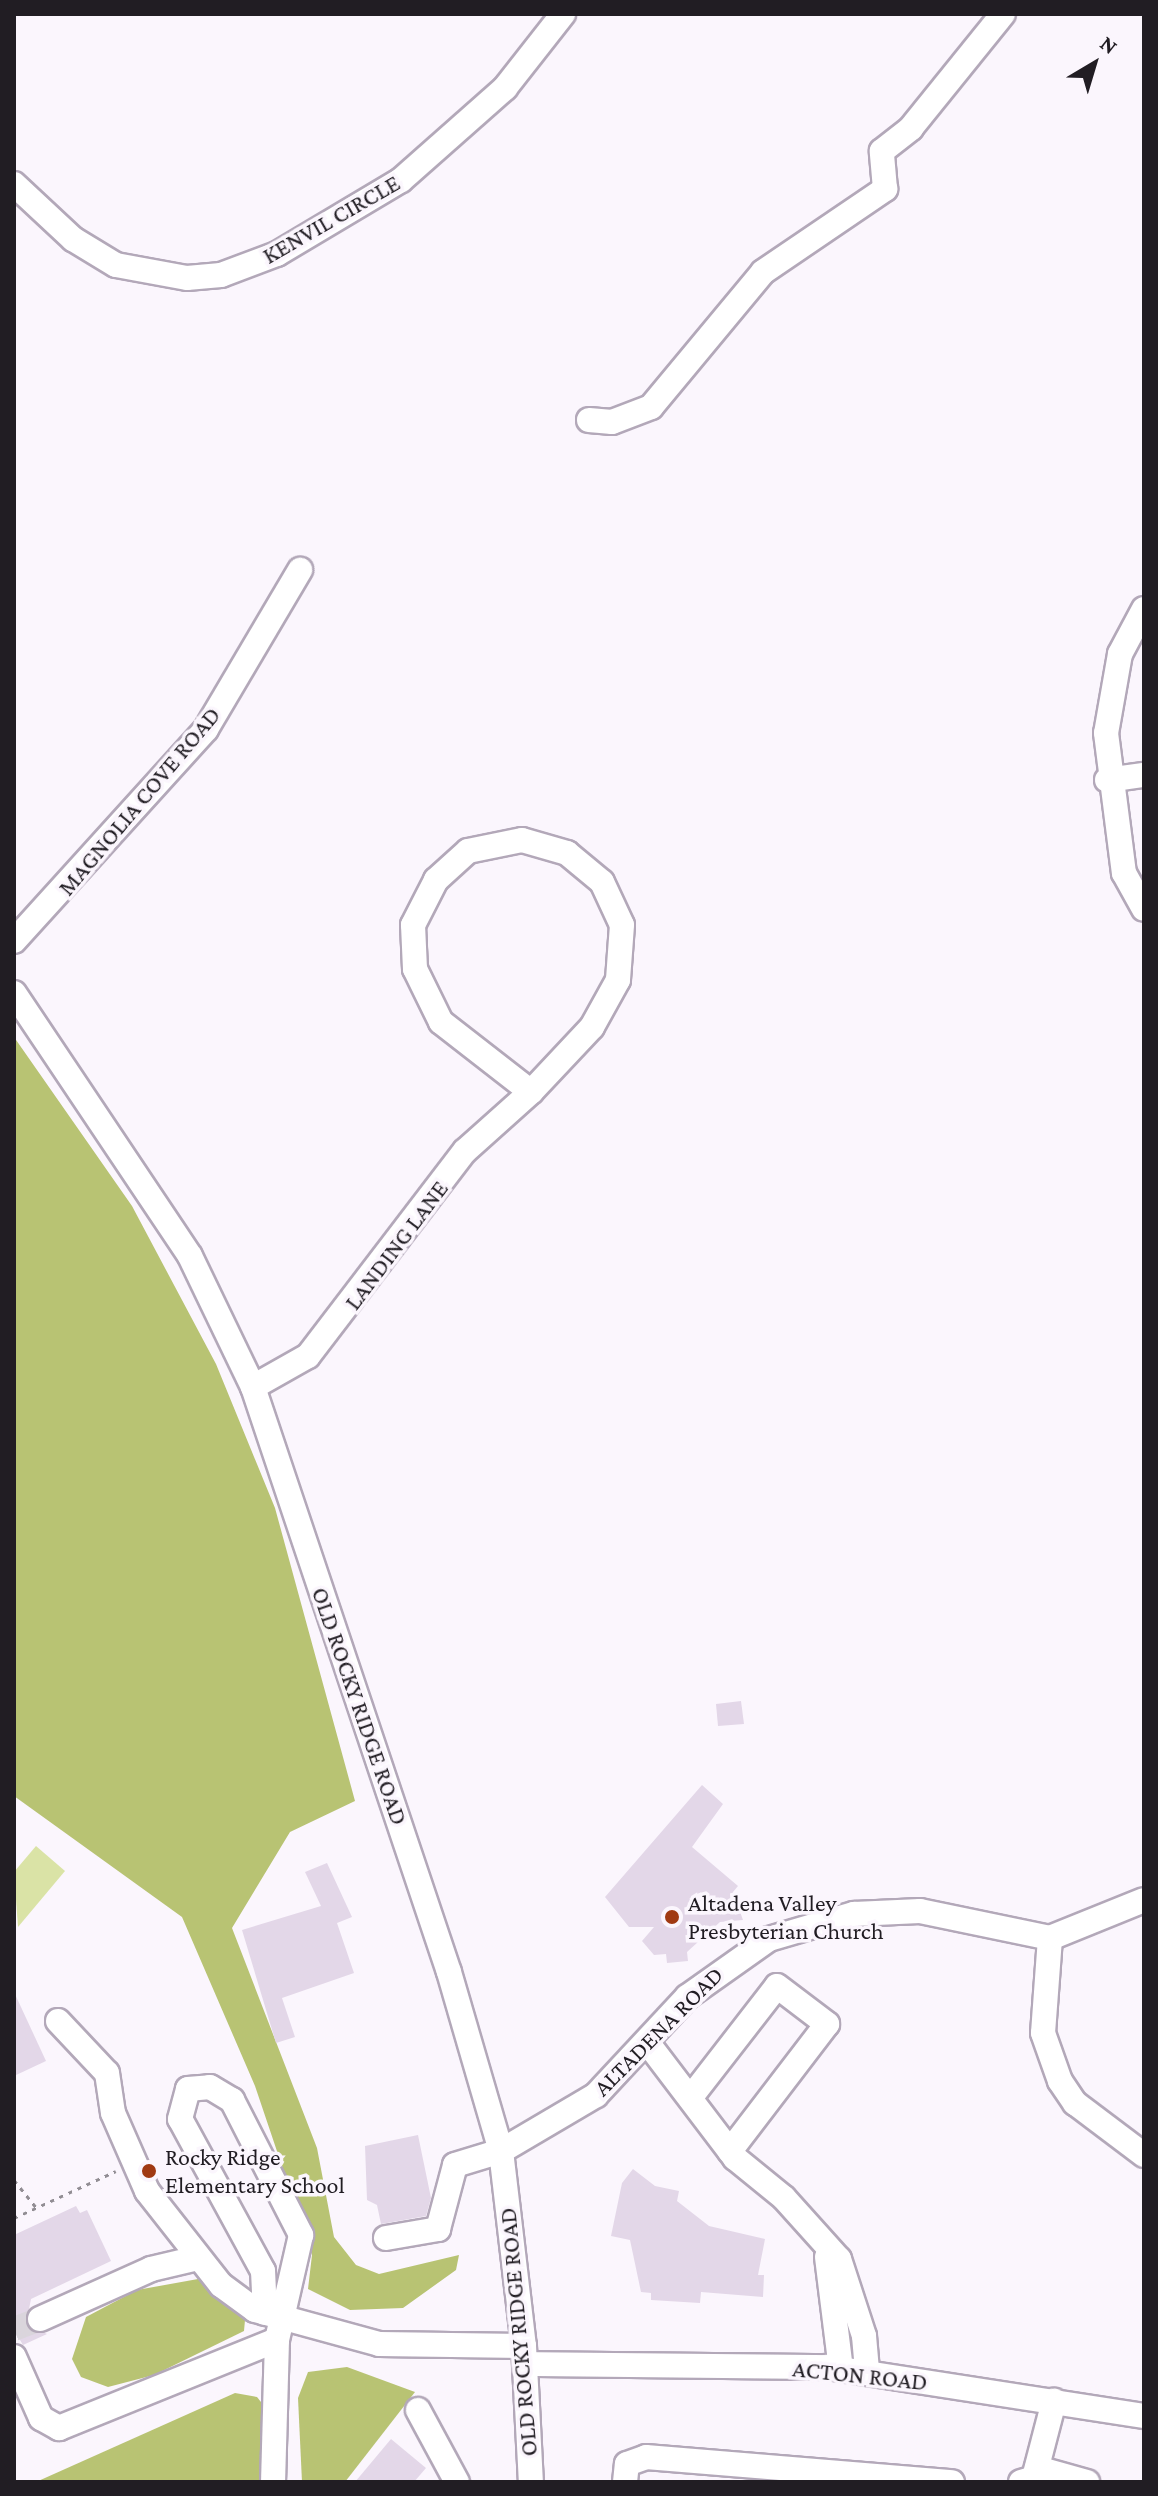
<!DOCTYPE html>
<style>
body{margin:0}
#map{position:relative;width:1158px;height:2496px;overflow:hidden;background:#fbf6fd;font-family:"Crimson Pro",serif}
div>[style]{position:absolute}
[style*='--x']{left:calc(var(--x)*1px);top:calc(var(--y)*1px);width:calc(var(--w)*1px);rotate:calc(var(--a)*1deg)}
.green>*{inset:0;background:#dae3a6}
.forest>*{inset:0;background:#b8c373}
.building>*{inset:0;background:#e3d7e8}
.minor-tunnel>*{height:24px;margin-top:-12px;transform-origin:0;background:repeating-linear-gradient(90deg,#dad5dc 0 24px,transparent 0 36px)}
.path>*{height:3px;margin-top:-1.5px;transform-origin:0;background:repeating-linear-gradient(90deg,#918d93 0 4px,transparent 0 10px)}
.roads{filter:drop-shadow(2px 0 #b3a8b9) drop-shadow(-2px 0 #b3a8b9) drop-shadow(0 2px #b3a8b9) drop-shadow(0 -2px #b3a8b9)}
.minor>*{height:24px;margin:-12px;padding:0 12px;transform-origin:12px;border-radius:12px;background:#fff}
.dots>*{width:22px;height:22px;translate:-50% -50%;box-sizing:border-box;border:4px solid #fbf6fd;border-radius:50%}
span{translate:-50% -50%;white-space:nowrap;text-align:center;line-height:1.15;-webkit-text-stroke:7px #fbf6fd;paint-order:stroke}
.street-label{font-size:24px;color:#211d23}
.poi-label{font-size:24px;color:#211d23}
.left{translate:0 -50%;text-align:left}
.frame{position:absolute;inset:0;border:16px solid #211d23;pointer-events:none}
.north{position:absolute;left:1054px;top:24px;width:80px;height:80px;-webkit-text-stroke:6px #fbf6fd;paint-order:stroke;rotate:38deg;font-size:22px;font-weight:700;line-height:32px;text-align:center;color:#211d23}
.north::after{content:'';display:block;margin:auto;width:28px;height:36px;background:#211d23;clip-path:polygon(50% 0,100% 100%,50% 72%,0 100%)}
</style>
<div id="map">
<div class="green">
<div style="clip-path:polygon(36px 1846px,65px 1871px,18px 1927px,14px 1872px)"></div>
</div>
<div class="forest">
<div style="clip-path:polygon(14px 1037px,132px 1206px,216px 1364px,275px 1508px,355px 1801px,290px 1832px,232px 1928px,317px 2148px,334px 2237px,356px 2265px,379px 2274px,459px 2255px,456px 2270px,403px 2308px,350px 2310px,308px 2289px,312px 2255px,255px 2086px,182px 1917px,14px 1796px)"></div>
<div style="clip-path:polygon(198px 2279px,245px 2320px,244px 2331px,154px 2375px,108px 2387px,81px 2377px,72px 2359px,86px 2317px,137px 2290px)"></div>
<div style="clip-path:polygon(347px 2367px,415px 2392px,345px 2482px,302px 2482px,298px 2398px,308px 2372px)"></div>
<div style="clip-path:polygon(235px 2393px,257px 2397px,265px 2407px,264px 2482px,36px 2482px)"></div>
</div>
<div class="building">
<div style="clip-path:polygon(741px 1701px,744px 1724px,718px 1726px,716px 1704px)"></div>
<div style="clip-path:polygon(702px 1785px,723px 1804px,692px 1847px,738px 1886px,733px 1892px,743px 1920px,720px 1922px,687px 1952px,688px 1961px,667px 1963px,666px 1954px,654px 1955px,642px 1941px,654px 1927px,629px 1927px,605px 1897px)"></div>
<div style="clip-path:polygon(327px 1863px,352px 1917px,337px 1923px,354px 1973px,282px 1998px,295px 2037px,276px 2043px,242px 1930px,321px 1906px,305px 1872px)"></div>
<div style="clip-path:polygon(14px 1992px,46px 2061px,14px 2076px)"></div>
<div style="clip-path:polygon(418px 2135px,431px 2198px,426px 2216px,381px 2224px,377px 2205px,367px 2200px,365px 2146px)"></div>
<div style="clip-path:polygon(633px 2169px,655px 2186px,679px 2191px,677px 2201px,709px 2226px,765px 2239px,758px 2275px,764px 2275px,763px 2297px,701px 2292px,700px 2303px,651px 2300px,651px 2293px,641px 2292px,630px 2240px,611px 2236px,622px 2183px)"></div>
<div style="clip-path:polygon(76px 2206px,80px 2213px,87px 2210px,111px 2261px,31px 2299px,26px 2324px,47px 2334px,23px 2345px,14px 2330px,14px 2235px)"></div>
<div style="clip-path:polygon(391px 2439px,426px 2468px,414px 2482px,355px 2482px)"></div>
</div>
<div class="minor-tunnel">
<div style="--x:14;--y:2329;--w:28;--a:-21"></div>
</div>
<div class="path">
<div style="--x:14;--y:2180;--w:36;--a:51"></div>
<div style="--x:14;--y:2218;--w:112;--a:-24.7"></div>
</div>
<div class="roads">
<div class="minor">
<div style="--x:14;--y:184;--w:81;--a:43"></div>
<div style="--x:73;--y:239;--w:50;--a:31.2"></div>
<div style="--x:116;--y:265;--w:72;--a:10.4"></div>
<div style="--x:187;--y:278;--w:34;--a:-5"></div>
<div style="--x:221;--y:275;--w:60;--a:-20.6"></div>
<div style="--x:277;--y:254;--w:144;--a:-30.8"></div>
<div style="--x:401;--y:180;--w:139;--a:-41.5"></div>
<div style="--x:505;--y:88;--w:94;--a:-51.9"></div>
<div style="--x:589;--y:420;--w:23;--a:5"></div>
<div style="--x:612;--y:422;--w:42;--a:-21"></div>
<div style="--x:651;--y:407;--w:175;--a:-50.3"></div>
<div style="--x:763;--y:272;--w:148;--a:-34.2"></div>
<div style="--x:885;--y:189;--w:38;--a:-95"></div>
<div style="--x:882;--y:151;--w:37;--a:-38"></div>
<div style="--x:911;--y:128;--w:146;--a:-51.1"></div>
<div style="--x:1144;--y:609;--w:51;--a:118.1"></div>
<div style="--x:1120;--y:654;--w:80;--a:100"></div>
<div style="--x:1106;--y:733;--w:141;--a:82.7"></div>
<div style="--x:1124;--y:873;--w:41;--a:60.9"></div>
<div style="--x:1107;--y:780;--w:37;--a:-8"></div>
<div style="--x:14;--y:941;--w:286;--a:-47.8"></div>
<div style="--x:206;--y:729;--w:185;--a:-59.4"></div>
<div style="--x:14;--y:993;--w:316;--a:56.2"></div>
<div style="--x:190;--y:1256;--w:145;--a:64.3"></div>
<div style="--x:253;--y:1387;--w:617;--a:71.48"></div>
<div style="--x:449;--y:1972;--w:186;--a:73.8"></div>
<div style="--x:501;--y:2151;--w:196;--a:83.3"></div>
<div style="--x:524;--y:2346;--w:136;--a:87.1"></div>
<div style="--x:253;--y:1387;--w:63;--a:-29.4"></div>
<div style="--x:308;--y:1356;--w:258;--a:-52.6"></div>
<div style="--x:465;--y:1151;--w:89;--a:-41.8"></div>
<div style="--x:531;--y:1092;--w:114;--a:-142.1"></div>
<div style="--x:441;--y:1022;--w:59;--a:-116.1"></div>
<div style="--x:415;--y:969;--w:44;--a:-92.6"></div>
<div style="--x:413;--y:925;--w:51;--a:-62.9"></div>
<div style="--x:436;--y:880;--w:43;--a:-42.2"></div>
<div style="--x:468;--y:851;--w:55;--a:-11.5"></div>
<div style="--x:522;--y:840;--w:47;--a:16.1"></div>
<div style="--x:567;--y:853;--w:45;--a:39.6"></div>
<div style="--x:602;--y:882;--w:47;--a:65.1"></div>
<div style="--x:622;--y:925;--w:55;--a:94.2"></div>
<div style="--x:618;--y:980;--w:54;--a:119"></div>
<div style="--x:592;--y:1027;--w:89;--a:133.2"></div>
<div style="--x:1050;--y:1938;--w:95;--a:94.2"></div>
<div style="--x:1043;--y:2033;--w:51;--a:70.5"></div>
<div style="--x:1060;--y:2081;--w:27;--a:56"></div>
<div style="--x:1075;--y:2103;--w:86;--a:37"></div>
<div style="--x:58;--y:2021;--w:71;--a:46.7"></div>
<div style="--x:107;--y:2073;--w:40;--a:81.5"></div>
<div style="--x:113;--y:2113;--w:85;--a:66.4"></div>
<div style="--x:147;--y:2191;--w:120;--a:51.8"></div>
<div style="--x:221;--y:2285;--w:42;--a:36.3"></div>
<div style="--x:255;--y:2310;--w:129;--a:15.3"></div>
<div style="--x:379;--y:2344;--w:145;--a:0.8"></div>
<div style="--x:647;--y:2042;--w:146;--a:52.8"></div>
<div style="--x:735;--y:2158;--w:63;--a:39.2"></div>
<div style="--x:784;--y:2198;--w:82;--a:48"></div>
<div style="--x:839;--y:2259;--w:81;--a:72"></div>
<div style="--x:864;--y:2336;--w:37;--a:85"></div>
<div style="--x:691;--y:2097;--w:140;--a:-52.2"></div>
<div style="--x:777;--y:1986;--w:63;--a:37.2"></div>
<div style="--x:827;--y:2024;--w:160;--a:127.4"></div>
<div style="--x:386;--y:2238;--w:53;--a:-9.8"></div>
<div style="--x:438;--y:2229;--w:66;--a:-75.1"></div>
<div style="--x:455;--y:2165;--w:48;--a:-16.9"></div>
<div style="--x:501;--y:2151;--w:110;--a:-30.5"></div>
<div style="--x:596;--y:2095;--w:134;--a:-47.1"></div>
<div style="--x:687;--y:1997;--w:100;--a:-35.3"></div>
<div style="--x:769;--y:1939;--w:89;--a:-16.4"></div>
<div style="--x:854;--y:1914;--w:66;--a:-2.6"></div>
<div style="--x:920;--y:1911;--w:133;--a:11.7"></div>
<div style="--x:1050;--y:1938;--w:101;--a:-22"></div>
<div style="--x:827;--y:2257;--w:113;--a:82.9"></div>
<div style="--x:265;--y:2313;--w:42;--a:-92.7"></div>
<div style="--x:263;--y:2271;--w:173;--a:-118.6"></div>
<div style="--x:180;--y:2119;--w:31;--a:-75"></div>
<div style="--x:188;--y:2089;--w:22;--a:-5"></div>
<div style="--x:210;--y:2087;--w:26;--a:31"></div>
<div style="--x:232;--y:2100;--w:152;--a:62.9"></div>
<div style="--x:301;--y:2235;--w:108;--a:102.9"></div>
<div style="--x:277;--y:2340;--w:142;--a:91.6"></div>
<div style="--x:40;--y:2319;--w:122;--a:-24.2"></div>
<div style="--x:151;--y:2269;--w:48;--a:-13.2"></div>
<div style="--x:14;--y:2357;--w:67;--a:66.1"></div>
<div style="--x:41;--y:2418;--w:21;--a:29"></div>
<div style="--x:59;--y:2428;--w:235;--a:-22"></div>
<div style="--x:525;--y:2364;--w:302;--a:0.6"></div>
<div style="--x:827;--y:2367;--w:321;--a:8.8"></div>
<div style="--x:418;--y:2410;--w:82;--a:61.6"></div>
<div style="--x:1037;--y:2468;--w:52;--a:15.6"></div>
<div style="--x:625;--y:2482;--w:18;--a:-84"></div>
<div style="--x:627;--y:2464;--w:20;--a:-20"></div>
<div style="--x:646;--y:2457;--w:307;--a:4.7"></div>
<div style="--x:1021;--y:2482;--w:14;--a:-17"></div>
<div style="--x:1034;--y:2478;--w:80;--a:-75.4"></div>
</div>
</div>
<div class="dots">
<div style="left:672px;top:1917px;background:#a03a12"></div>
<div style="left:149px;top:2171px;background:#a03a12"></div>
</div>
<div class="street-label">
<span style="left:331px;top:219px;rotate:-30deg">KENVIL CIRCLE</span>
<span style="left:139px;top:801px;rotate:-50deg">MAGNOLIA COVE ROAD</span>
<span style="left:396px;top:1245px;rotate:-53deg">LANDING LANE</span>
<span style="left:360px;top:1706px;rotate:71deg">OLD ROCKY RIDGE ROAD</span>
<span style="left:658px;top:2031px;rotate:-45deg">ALTADENA ROAD</span>
<span style="left:518px;top:2332px;rotate:-95deg">OLD ROCKY RIDGE ROAD</span>
<span style="left:860px;top:2375px;rotate:6deg">ACTON ROAD</span>
</div>
<div class="poi-label">
<span class="left" style="left:688px;top:1917px">Altadena Valley<br>Presbyterian Church</span>
<span class="left" style="left:165px;top:2171px">Rocky Ridge<br>Elementary School</span>
</div>
<div class="frame"></div>
<div class="north">N</div>
</div>
